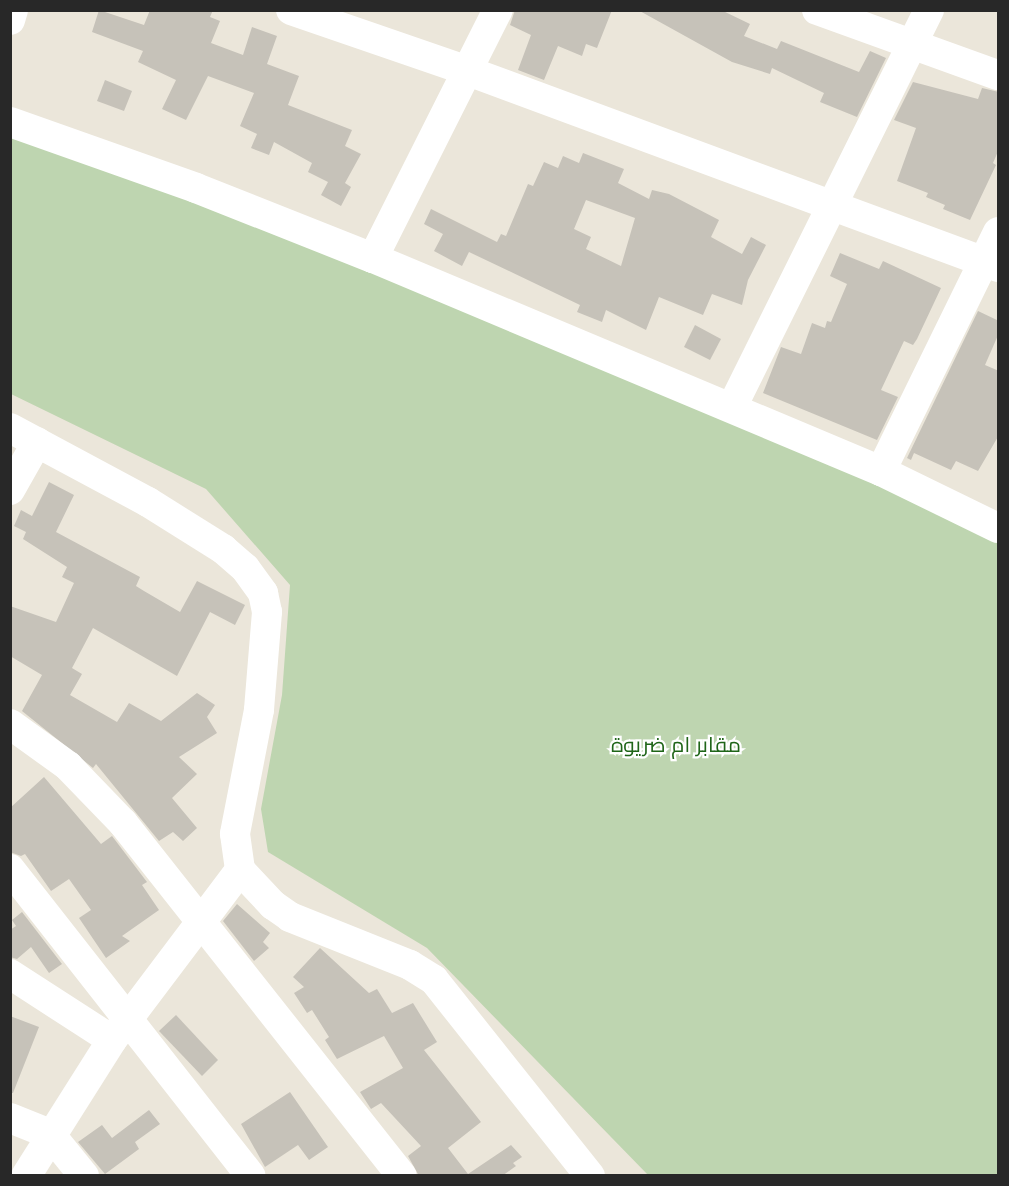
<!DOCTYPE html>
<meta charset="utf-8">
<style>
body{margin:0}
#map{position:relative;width:1009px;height:1186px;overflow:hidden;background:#ebe6da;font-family:Inter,Cairo,sans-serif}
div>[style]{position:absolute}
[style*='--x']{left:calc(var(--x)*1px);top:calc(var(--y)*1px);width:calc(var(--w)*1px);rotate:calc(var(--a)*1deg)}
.cemetery>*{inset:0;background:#bed5b0}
.building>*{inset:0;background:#c6c2b9}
.minor>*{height:30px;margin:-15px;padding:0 15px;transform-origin:15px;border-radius:15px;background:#fff}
span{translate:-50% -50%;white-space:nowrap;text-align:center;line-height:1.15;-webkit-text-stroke:4.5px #fff;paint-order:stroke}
.park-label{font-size:21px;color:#1f6518}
.frame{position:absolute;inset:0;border:12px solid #282828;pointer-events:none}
</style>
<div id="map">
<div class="cemetery">
<div style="clip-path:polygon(10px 134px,289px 233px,998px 536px,998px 1175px,648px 1175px,427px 948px,268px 852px,261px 809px,282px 695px,290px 585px,206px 489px,11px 394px)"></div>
</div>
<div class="building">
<div style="clip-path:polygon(99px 10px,144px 25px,150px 10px,213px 10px,210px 17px,220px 21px,211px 43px,243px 55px,252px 27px,277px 36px,267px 64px,299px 76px,288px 105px,352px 130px,345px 146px,361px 154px,345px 183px,351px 187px,341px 206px,321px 195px,328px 182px,308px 172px,312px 163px,274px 142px,269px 155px,251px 148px,257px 134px,240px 126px,254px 93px,208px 76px,186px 120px,162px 109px,176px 80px,138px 62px,143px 51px,92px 32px)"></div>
<div style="clip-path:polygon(515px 10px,612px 10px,597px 48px,586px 44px,582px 56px,558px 46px,544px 80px,518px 70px,531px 35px,510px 25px)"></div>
<div style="clip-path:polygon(638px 10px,721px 10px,750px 24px,744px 36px,777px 49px,781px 41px,859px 72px,870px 51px,886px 58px,857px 117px,820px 102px,824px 93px,772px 68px,770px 74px,732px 62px)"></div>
<div style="clip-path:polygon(105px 80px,132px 91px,124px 111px,97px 101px)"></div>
<div style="clip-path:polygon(913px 82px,978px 99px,982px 88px,999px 92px,999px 149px,993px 163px,996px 165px,970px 220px,943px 209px,945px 205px,926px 197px,928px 193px,897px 181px,916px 128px,894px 120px)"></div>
<div style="clip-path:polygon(evenodd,583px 153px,624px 169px,618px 183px,649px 199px,652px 190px,669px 194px,719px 220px,711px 237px,742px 254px,751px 237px,766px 245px,748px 280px,742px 305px,712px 294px,703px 315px,659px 297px,646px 330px,606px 310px,602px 322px,577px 312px,580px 305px,469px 252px,462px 266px,434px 251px,443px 234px,424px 224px,431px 209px,497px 242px,501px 234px,506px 236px,528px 184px,533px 186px,544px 162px,558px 168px,563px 156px,579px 163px,583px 153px,586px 200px,635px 218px,621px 266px,586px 249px,591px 237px,574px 229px,586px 200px)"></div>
<div style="clip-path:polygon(840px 253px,879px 269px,883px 261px,941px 288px,917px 339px,913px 345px,904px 341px,881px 390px,898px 397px,877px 440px,763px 393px,781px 347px,801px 354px,812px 323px,825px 328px,827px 321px,831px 322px,847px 284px,830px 276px)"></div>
<div style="clip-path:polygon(978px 311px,999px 321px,999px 333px,985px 365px,999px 371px,999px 435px,978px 471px,956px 461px,951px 470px,914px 453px,911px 460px,907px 458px)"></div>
<div style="clip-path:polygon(695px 325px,721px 339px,710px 360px,684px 347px)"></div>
<div style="clip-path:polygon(49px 482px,74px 495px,56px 532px,140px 577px,136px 586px,144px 591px,180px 612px,197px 581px,245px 605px,235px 625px,210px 612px,177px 676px,93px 628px,72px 668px,82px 674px,70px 695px,117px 722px,129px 703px,161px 721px,197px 693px,215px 705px,207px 717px,217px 733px,179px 757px,197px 774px,172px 798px,197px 828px,183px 841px,173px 832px,159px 841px,96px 764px,93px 768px,22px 711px,42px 675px,10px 656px,10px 606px,56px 622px,74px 583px,62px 577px,67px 567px,23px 539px,26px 532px,14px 526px,21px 510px,32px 516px)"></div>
<div style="clip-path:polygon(44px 777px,101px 844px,112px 836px,147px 882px,142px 885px,159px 910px,122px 936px,130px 941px,106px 958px,79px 918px,91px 910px,69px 879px,51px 891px,25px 854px,21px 856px,10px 852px,10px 808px)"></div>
<div style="clip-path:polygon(237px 904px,270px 933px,263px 942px,269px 948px,254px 961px,223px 921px)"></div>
<div style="clip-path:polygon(22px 912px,62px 964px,49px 973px,31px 947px,17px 959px,10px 957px,10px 930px,16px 926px,12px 920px)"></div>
<div style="clip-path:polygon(320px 948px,369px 993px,377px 989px,392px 1013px,413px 1003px,437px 1042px,424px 1050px,481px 1122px,448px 1148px,468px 1174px,511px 1145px,522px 1157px,513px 1163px,516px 1166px,502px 1176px,419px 1176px,408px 1156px,421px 1146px,381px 1103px,371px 1109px,360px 1092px,403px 1068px,384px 1036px,337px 1059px,325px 1040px,329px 1037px,312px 1010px,307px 1013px,294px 993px,304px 987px,293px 977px)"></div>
<div style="clip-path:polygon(176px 1015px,218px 1060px,202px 1076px,159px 1031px)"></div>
<div style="clip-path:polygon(10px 1016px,39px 1027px,13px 1093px,10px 1093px)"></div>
<div style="clip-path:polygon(290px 1092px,328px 1147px,309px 1160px,298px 1145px,265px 1167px,241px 1124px)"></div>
<div style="clip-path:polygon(149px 1110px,160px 1124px,135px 1142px,139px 1149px,105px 1174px,78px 1142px,102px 1125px,112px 1138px)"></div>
</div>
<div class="minor">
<div style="--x:291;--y:10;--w:187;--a:19"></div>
<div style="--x:468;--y:71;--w:565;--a:20.29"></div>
<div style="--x:817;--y:10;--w:192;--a:19.8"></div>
<div style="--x:10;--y:20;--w:10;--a:-73"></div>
<div style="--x:10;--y:122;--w:197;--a:19.5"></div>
<div style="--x:196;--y:188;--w:190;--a:21.6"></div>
<div style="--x:373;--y:258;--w:551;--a:22.75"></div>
<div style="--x:881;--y:471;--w:130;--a:26"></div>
<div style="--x:373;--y:258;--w:278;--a:-63.3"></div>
<div style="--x:732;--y:407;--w:443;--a:-63.6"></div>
<div style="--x:10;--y:428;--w:157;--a:28.2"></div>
<div style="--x:148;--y:502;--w:89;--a:32.1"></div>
<div style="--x:223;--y:549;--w:29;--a:41"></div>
<div style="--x:245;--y:568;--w:31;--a:54"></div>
<div style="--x:263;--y:593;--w:19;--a:78"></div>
<div style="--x:267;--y:612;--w:98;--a:94.7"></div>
<div style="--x:259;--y:710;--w:126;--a:101"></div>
<div style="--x:235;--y:834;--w:36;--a:82"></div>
<div style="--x:240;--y:870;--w:48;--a:46.7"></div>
<div style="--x:273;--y:905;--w:21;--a:35"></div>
<div style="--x:290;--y:917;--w:129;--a:21.8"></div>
<div style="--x:410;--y:965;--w:28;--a:32"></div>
<div style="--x:434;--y:980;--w:251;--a:51.5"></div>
<div style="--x:881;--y:471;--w:266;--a:-63.9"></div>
<div style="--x:10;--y:490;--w:55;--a:-60.6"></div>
<div style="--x:10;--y:724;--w:72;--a:35.9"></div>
<div style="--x:68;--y:766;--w:79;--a:46"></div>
<div style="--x:123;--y:823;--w:450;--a:51.7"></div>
<div style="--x:10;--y:869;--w:390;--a:51.9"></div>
<div style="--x:10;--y:974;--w:121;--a:32.9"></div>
<div style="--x:10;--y:1118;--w:43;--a:21.8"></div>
<div style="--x:50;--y:1134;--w:54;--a:51"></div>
<div style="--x:26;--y:1176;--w:161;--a:-57.7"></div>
<div style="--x:112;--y:1040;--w:213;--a:-53"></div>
</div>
<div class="park-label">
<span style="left:676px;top:745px">مقابر ام ضريوة</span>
</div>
<div class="frame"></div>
</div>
